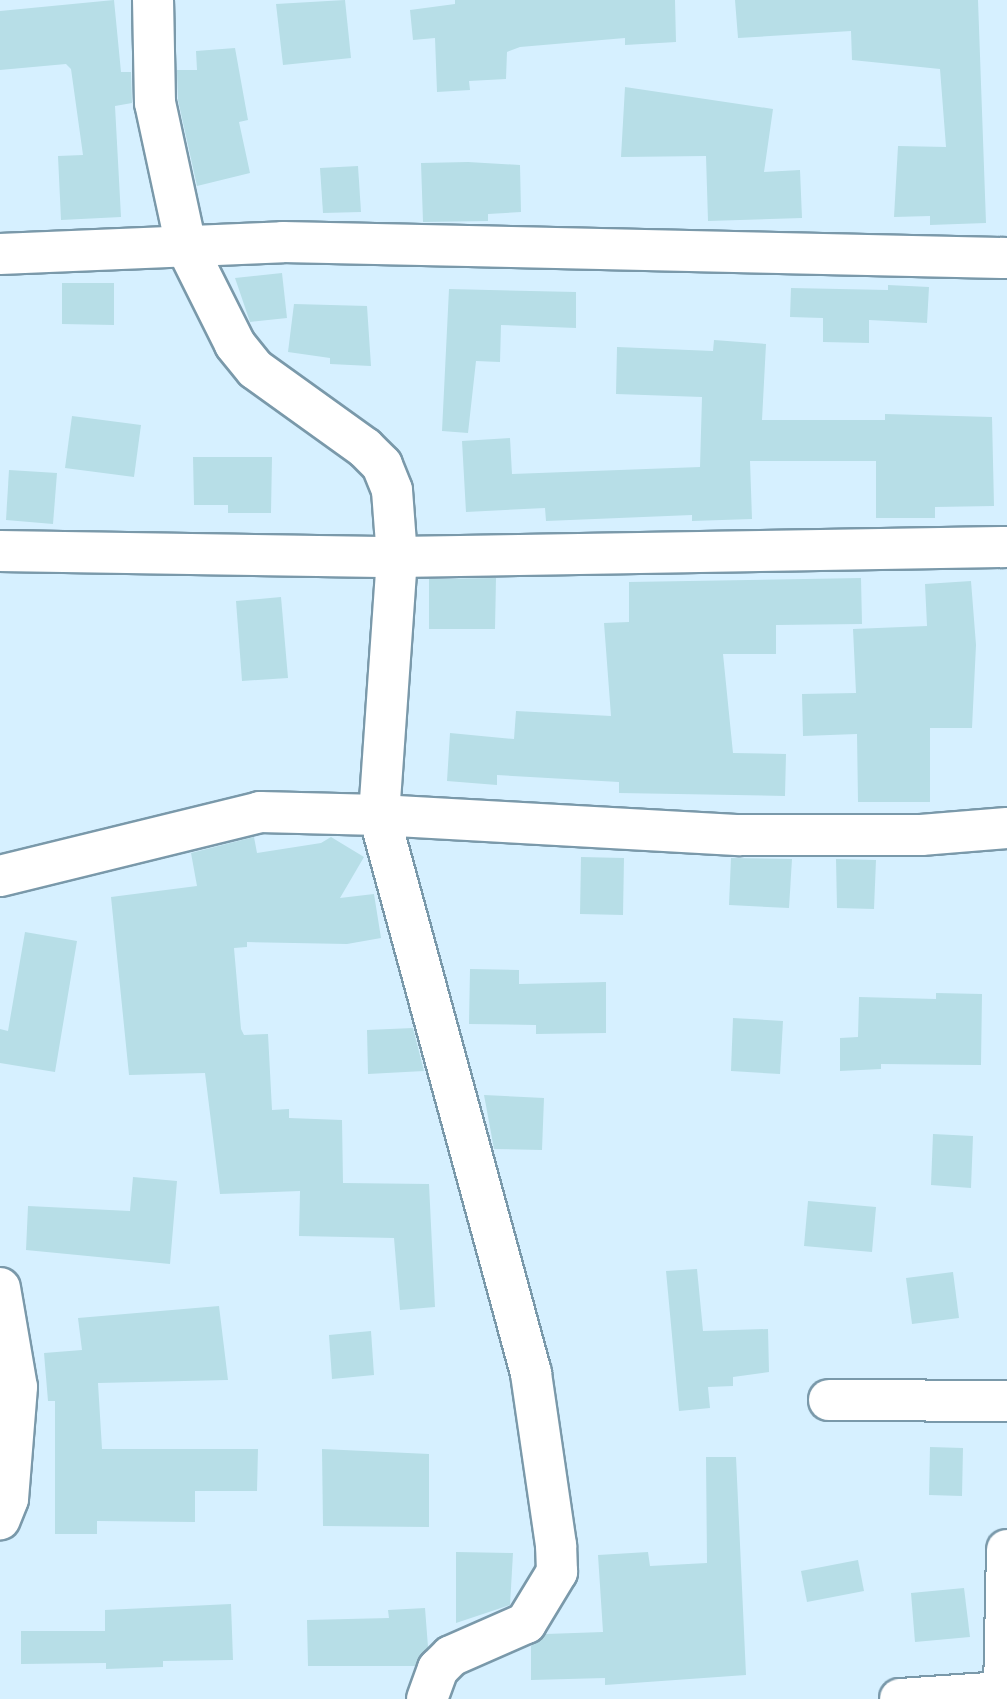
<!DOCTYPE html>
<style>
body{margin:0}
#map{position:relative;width:1007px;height:1699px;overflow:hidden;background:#d6f0ff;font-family:Mulish,sans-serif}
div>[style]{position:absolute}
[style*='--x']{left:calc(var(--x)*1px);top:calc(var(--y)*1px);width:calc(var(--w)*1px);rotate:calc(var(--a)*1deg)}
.building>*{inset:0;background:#b7dee7}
.roads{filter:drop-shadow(2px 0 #7a99aa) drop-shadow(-2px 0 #7a99aa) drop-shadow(0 2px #7a99aa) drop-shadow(0 -2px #7a99aa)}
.minor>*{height:40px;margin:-20px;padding:0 20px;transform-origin:20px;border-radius:20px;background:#fff}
span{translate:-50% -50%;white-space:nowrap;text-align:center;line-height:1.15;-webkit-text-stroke:7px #d6f0ff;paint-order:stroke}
</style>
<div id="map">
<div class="building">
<div style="clip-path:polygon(114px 0,121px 72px,131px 72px,132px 103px,115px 106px,121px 217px,61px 220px,58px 156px,83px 155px,71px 69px,66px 64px,0 70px,0 11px)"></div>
<div style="clip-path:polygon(345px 0,351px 58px,283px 65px,276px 4px)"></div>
<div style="clip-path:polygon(455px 0,675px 0,676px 42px,625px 45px,625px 38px,520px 47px,507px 52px,506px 79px,469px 81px,470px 90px,437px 92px,435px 38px,413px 40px,410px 10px,455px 4px)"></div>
<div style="clip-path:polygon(735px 0,978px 0,986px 223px,930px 225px,930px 216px,894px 217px,898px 146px,946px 147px,940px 69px,852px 60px,851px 31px,738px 38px)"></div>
<div style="clip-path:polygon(235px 48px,248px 120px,239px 122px,250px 173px,197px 186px,178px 100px,177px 70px,197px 70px,196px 51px)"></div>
<div style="clip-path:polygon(625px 87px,773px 109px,764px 172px,800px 170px,802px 218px,708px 221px,706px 156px,621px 157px)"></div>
<div style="clip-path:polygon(468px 162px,520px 165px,521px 212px,488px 214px,488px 221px,423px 222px,421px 163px)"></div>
<div style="clip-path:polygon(358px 166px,361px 212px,323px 213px,320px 168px)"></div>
<div style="clip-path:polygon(282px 273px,287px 318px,250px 322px,235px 278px)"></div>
<div style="clip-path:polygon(62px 283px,114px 283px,114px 325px,62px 324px)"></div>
<div style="clip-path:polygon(888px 285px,929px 287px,927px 323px,869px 320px,869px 343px,823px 342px,823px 318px,790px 317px,791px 288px,888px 290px)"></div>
<div style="clip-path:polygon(449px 289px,576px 292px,576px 328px,501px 325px,500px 362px,476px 361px,468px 433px,442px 431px)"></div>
<div style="clip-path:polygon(294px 304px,367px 306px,371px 366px,330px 364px,330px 358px,288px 352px)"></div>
<div style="clip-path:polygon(714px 340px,766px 344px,762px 420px,885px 420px,885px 414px,992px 417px,994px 506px,935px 507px,935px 518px,876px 518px,876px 461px,750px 461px,752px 519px,692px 521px,692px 515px,546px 521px,545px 508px,466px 512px,462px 441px,510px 438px,512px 474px,700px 467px,702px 397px,616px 394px,617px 347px,713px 351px)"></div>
<div style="clip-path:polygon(72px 416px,141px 425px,134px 477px,65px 468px)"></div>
<div style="clip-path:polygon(193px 457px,272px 457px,271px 513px,228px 513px,228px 505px,194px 505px)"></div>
<div style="clip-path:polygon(9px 470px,57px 473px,53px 524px,6px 520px)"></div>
<div style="clip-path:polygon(496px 578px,495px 629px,429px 629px,429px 579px)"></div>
<div style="clip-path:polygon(861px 578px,862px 624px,776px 625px,776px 654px,723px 654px,733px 753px,786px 754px,785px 796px,619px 793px,619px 782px,497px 775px,497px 785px,447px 781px,450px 733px,514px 739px,516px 711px,611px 716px,604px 623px,629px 622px,629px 582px)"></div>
<div style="clip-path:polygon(971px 581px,976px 645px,972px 728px,930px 728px,930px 802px,858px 802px,857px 734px,803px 736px,802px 694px,856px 693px,853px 629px,927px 626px,925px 584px)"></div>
<div style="clip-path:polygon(281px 597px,288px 678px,242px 681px,236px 601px)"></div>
<div style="clip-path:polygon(254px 837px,257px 853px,321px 843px,331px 837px,364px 857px,340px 898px,374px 894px,381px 938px,347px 944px,247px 942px,247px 947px,234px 948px,241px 1029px,244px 1035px,268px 1034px,272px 1110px,289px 1109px,289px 1118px,342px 1120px,343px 1183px,429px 1184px,435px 1307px,400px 1310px,394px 1238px,299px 1236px,300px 1191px,220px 1194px,205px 1073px,129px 1075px,111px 897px,197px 886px,191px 853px)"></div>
<div style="clip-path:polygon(581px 857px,624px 858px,623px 915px,580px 914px)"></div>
<div style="clip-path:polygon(731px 858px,792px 859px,789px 908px,729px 905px)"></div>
<div style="clip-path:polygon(836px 859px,876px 860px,874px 909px,837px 908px)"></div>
<div style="clip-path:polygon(25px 932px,77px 941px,55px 1072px,0 1063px,0 1029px,8px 1031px)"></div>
<div style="clip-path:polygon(470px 969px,519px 970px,519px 984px,606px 982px,606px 1033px,536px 1034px,536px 1025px,469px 1024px)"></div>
<div style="clip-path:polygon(936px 993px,982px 994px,981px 1065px,881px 1064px,881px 1069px,840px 1071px,840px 1038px,858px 1037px,859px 997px,936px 999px)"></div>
<div style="clip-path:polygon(733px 1018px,783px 1021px,780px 1074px,731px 1071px)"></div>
<div style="clip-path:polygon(413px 1028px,424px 1071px,368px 1074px,367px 1030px)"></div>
<div style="clip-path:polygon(484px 1095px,544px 1098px,542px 1150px,494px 1149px)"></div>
<div style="clip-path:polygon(933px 1134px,973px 1136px,971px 1188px,931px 1185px)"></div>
<div style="clip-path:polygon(133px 1177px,177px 1181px,170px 1264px,26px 1250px,28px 1206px,130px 1211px)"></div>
<div style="clip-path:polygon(808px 1201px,876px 1207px,872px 1252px,804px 1246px)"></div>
<div style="clip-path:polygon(697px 1269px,703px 1331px,768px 1329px,769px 1372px,733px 1377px,733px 1386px,708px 1387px,710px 1408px,679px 1411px,666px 1271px)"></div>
<div style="clip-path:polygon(953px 1272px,959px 1318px,912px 1324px,906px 1278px)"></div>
<div style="clip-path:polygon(219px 1306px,228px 1380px,98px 1383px,102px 1449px,258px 1449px,257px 1491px,195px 1491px,195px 1522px,97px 1521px,97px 1534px,55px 1534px,55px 1401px,48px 1401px,44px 1353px,82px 1350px,78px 1318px)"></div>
<div style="clip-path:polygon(371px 1331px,374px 1375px,332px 1379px,329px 1335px)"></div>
<div style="clip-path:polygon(930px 1447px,963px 1448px,962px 1496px,929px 1495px)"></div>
<div style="clip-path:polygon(322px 1449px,429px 1454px,429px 1527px,323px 1526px)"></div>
<div style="clip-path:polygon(706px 1457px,736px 1457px,746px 1675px,605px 1685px,605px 1678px,531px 1680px,531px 1646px,546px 1634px,603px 1632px,598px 1555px,648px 1552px,650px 1566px,707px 1563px)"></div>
<div style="clip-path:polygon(456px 1552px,513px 1553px,510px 1605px,456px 1623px)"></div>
<div style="clip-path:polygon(858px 1560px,864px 1591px,807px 1602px,801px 1571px)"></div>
<div style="clip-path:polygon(964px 1588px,970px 1637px,915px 1642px,911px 1593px)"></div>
<div style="clip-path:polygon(231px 1604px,233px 1660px,163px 1661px,163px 1667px,106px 1669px,106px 1663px,21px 1664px,21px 1631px,105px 1631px,105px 1610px)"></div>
<div style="clip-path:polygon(425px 1608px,428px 1647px,415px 1666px,308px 1666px,307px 1620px,389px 1618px,388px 1610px)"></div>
</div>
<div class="roads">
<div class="minor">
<div style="--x:0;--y:254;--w:283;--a:-2.4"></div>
<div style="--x:283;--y:242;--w:724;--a:1.27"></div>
<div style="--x:0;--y:551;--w:397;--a:0.9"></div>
<div style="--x:397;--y:557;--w:610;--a:-0.94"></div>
<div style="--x:0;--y:876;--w:268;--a:-13.8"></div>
<div style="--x:260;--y:812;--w:119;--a:1.4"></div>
<div style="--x:379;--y:815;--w:259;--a:-86"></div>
<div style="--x:397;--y:557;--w:67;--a:-94.3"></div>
<div style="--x:392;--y:490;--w:27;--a:-112"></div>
<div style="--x:382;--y:465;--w:24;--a:-135"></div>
<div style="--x:365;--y:448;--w:135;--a:-144.3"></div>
<div style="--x:255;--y:369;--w:32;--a:-129"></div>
<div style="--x:235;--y:344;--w:110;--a:-116.6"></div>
<div style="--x:186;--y:246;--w:146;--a:-102.2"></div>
<div style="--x:155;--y:103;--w:103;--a:-91.1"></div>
<div style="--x:0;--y:1288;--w:100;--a:80.3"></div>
<div style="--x:17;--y:1387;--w:112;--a:94.6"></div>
<div style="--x:8;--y:1499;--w:22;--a:112"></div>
<div style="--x:829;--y:1400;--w:178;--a:0.3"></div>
<div style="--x:427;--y:1699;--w:32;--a:-70"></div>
<div style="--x:438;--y:1669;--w:18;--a:-45"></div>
<div style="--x:451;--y:1656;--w:82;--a:-23.7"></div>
<div style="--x:526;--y:1623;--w:60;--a:-58.7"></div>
<div style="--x:557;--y:1572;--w:27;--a:-92"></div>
<div style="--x:556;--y:1545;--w:174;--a:-98.3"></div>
<div style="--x:531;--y:1373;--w:578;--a:-105.24"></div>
<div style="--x:379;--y:815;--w:362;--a:3.2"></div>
<div style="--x:740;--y:835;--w:181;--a:0"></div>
<div style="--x:921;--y:835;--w:86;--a:-4.7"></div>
<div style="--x:900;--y:1699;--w:104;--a:-3.9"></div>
<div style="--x:1004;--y:1692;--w:142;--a:-88.8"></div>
</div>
</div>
</div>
